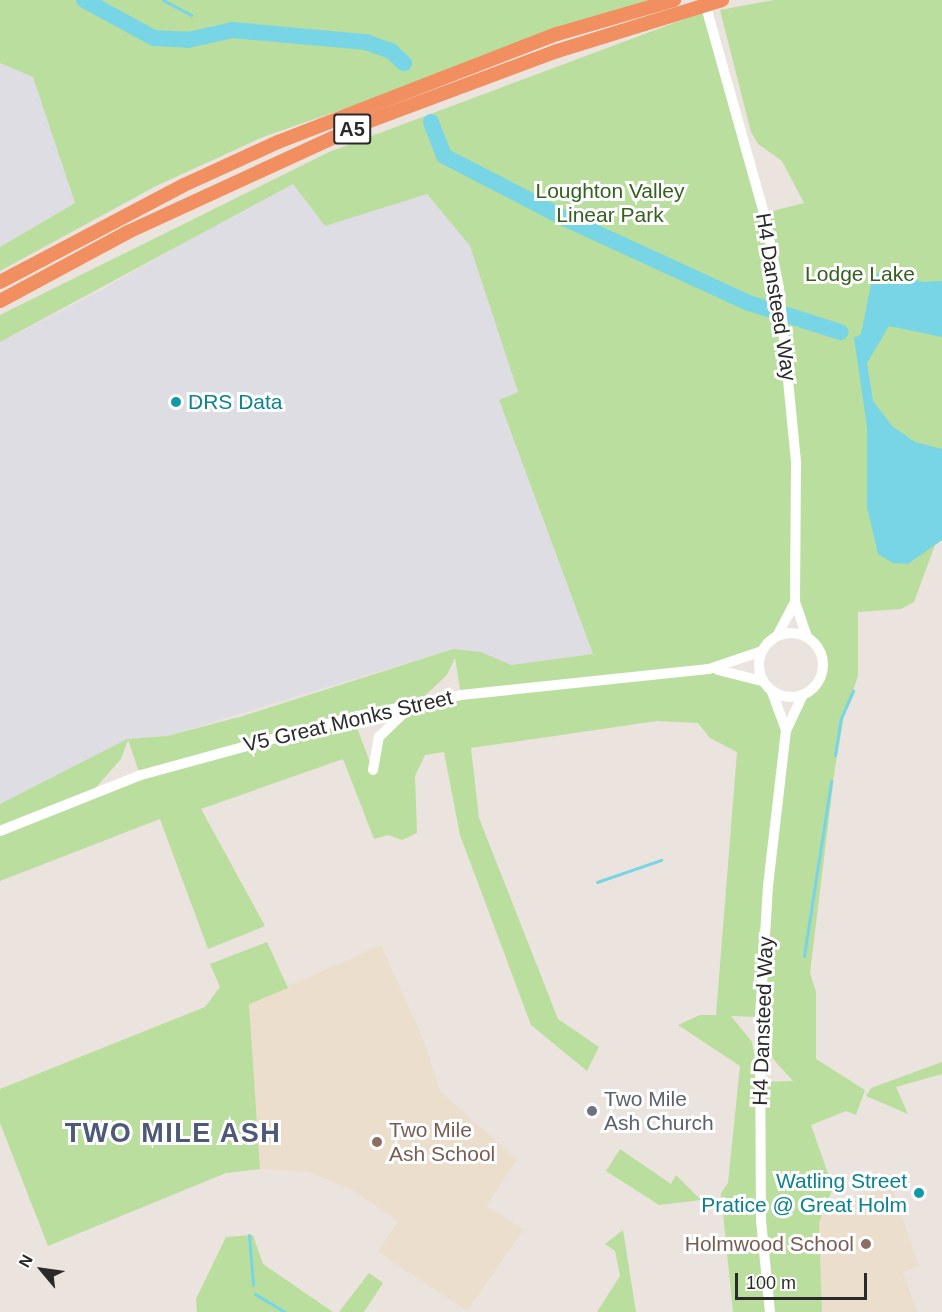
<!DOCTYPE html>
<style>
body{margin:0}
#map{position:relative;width:942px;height:1312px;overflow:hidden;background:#ebe3dd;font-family:Arial,sans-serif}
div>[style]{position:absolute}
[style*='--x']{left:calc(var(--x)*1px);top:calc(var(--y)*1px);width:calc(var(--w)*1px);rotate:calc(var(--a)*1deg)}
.industrial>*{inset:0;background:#dedde4}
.education>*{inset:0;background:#ebdecd}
.green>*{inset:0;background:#bade9d}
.water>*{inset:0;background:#77d5e6}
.stream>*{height:3px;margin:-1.5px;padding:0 1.5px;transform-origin:1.5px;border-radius:1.5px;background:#77d5e6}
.river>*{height:16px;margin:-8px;padding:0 8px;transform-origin:8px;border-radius:8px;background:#77d5e6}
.secondary>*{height:10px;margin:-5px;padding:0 5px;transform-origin:5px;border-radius:5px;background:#fff}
.secondary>.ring{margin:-5px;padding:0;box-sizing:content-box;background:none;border:10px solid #fff;border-radius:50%}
.highway>*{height:14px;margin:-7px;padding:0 7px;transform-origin:7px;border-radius:7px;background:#f28f60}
.dots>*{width:16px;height:16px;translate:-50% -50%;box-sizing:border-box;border:3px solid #fff;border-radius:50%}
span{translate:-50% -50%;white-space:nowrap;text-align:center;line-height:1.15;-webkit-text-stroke:6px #fff;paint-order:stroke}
.shield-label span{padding:2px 4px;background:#fff;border:2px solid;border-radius:4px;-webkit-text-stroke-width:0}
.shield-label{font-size:20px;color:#2a2a2a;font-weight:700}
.park-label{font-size:21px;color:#34611f}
.street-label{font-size:21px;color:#2a2a2a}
.culture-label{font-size:21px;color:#0d838f}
.left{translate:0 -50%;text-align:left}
.right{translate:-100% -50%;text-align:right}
.worship-label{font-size:21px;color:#5b616d}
.education-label{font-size:21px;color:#785e54}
.district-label{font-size:27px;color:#4d5977;font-weight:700;letter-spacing:1.5px}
.north{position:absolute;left:12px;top:1240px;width:60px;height:60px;-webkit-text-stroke:4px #fff;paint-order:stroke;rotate:299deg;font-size:16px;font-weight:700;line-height:24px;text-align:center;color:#2a2a2a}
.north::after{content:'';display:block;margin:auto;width:21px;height:27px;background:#2a2a2a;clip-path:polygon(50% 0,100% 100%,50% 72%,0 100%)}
.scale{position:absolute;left:735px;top:1273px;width:132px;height:27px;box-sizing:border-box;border:3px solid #2a2a2a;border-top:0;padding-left:8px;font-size:18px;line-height:21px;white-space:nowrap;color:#2a2a2a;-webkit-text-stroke:4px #fff;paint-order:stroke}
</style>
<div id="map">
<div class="industrial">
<div style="clip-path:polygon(0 63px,33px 76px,75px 203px,0 247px)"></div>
<div style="clip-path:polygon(375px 133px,470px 246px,518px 392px,499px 401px,593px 654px,511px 665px,481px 652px,453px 649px,167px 736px,127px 739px,0 804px,0 342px,100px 291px)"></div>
</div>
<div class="education">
<div style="clip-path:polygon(381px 945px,424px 1041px,440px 1091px,517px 1160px,486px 1206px,524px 1229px,467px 1311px,378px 1252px,398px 1221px,353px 1190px,309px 1172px,260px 1169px,248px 1004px)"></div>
<div style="clip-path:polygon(892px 1187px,919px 1266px,903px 1272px,917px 1312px,822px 1312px,819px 1223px,826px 1204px)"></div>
</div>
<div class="green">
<div style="clip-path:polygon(0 0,656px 0,263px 137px,156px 186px,0 271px,0 247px,75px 203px,33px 77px,0 63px)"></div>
<div style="clip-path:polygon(evenodd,774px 0,942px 0,942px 540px,935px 545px,914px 602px,901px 609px,858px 612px,858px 676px,844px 716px,835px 768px,810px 973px,816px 992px,816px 1059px,865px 1090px,856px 1115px,846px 1111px,811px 1125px,833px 1188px,819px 1223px,822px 1312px,733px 1312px,721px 1193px,728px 1183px,740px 1066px,678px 1025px,700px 1015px,716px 1015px,737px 752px,710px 738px,698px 723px,657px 721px,471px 748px,479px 818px,558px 1019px,599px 1047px,587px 1071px,531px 1025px,460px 835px,444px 752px,425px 755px,415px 776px,417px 833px,402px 840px,388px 835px,374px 839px,343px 759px,201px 809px,265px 926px,208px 949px,160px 819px,0 881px,0 804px,127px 739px,167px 736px,243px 716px,453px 649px,481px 652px,511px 665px,593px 654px,499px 400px,518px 392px,470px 246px,427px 194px,325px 226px,293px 184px,0 342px,0 315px,329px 152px,706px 11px,765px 213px,804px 203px,782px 161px,758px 144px,751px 132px,720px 10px,774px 0,795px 602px,807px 637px,822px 659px,823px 670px,786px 729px,772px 692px,762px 681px,712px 668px,762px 651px,777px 636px,795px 602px,774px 0,455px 658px,461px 695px,417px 703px,447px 675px,455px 658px,774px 0,411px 706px,379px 737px,372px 768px,353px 717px,411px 706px,774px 0,128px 740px,140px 775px,92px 792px,121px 759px,128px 740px,774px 0,731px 1016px,760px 1017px,760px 1031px,774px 1060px,793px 1081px,759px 1082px,752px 1042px,731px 1016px)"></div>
<div style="clip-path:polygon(267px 942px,288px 988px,249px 1004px,260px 1169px,226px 1173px,48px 1246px,0 1123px,0 1089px,205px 1007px,220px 987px,210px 964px)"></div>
<div style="clip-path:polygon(942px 1062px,942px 1074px,896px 1087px,908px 1114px,866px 1096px,871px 1088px)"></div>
<div style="clip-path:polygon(620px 1149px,671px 1184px,676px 1175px,701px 1200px,659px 1205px,606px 1171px)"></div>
<div style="clip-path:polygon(623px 1230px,636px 1312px,597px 1312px,620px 1276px,615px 1251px,605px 1244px)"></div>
<div style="clip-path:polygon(253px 1235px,263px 1264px,333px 1312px,197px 1312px,196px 1299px,226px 1237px)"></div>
<div style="clip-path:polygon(369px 1273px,383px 1283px,364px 1312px,339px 1312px)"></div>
</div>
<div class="water">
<div style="clip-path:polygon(881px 269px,923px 282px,942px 281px,942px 337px,889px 326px,867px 363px,873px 401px,892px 426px,915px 442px,942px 449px,942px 540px,908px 564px,893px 563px,878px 554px,867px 507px,867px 427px,854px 338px,861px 334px,871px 284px)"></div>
</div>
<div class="stream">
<div style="--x:163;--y:0;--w:32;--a:28"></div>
<div style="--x:835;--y:755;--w:37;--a:-81"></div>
<div style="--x:841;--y:718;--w:30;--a:-66"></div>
<div style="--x:597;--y:882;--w:68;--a:-19"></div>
<div style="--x:804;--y:956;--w:177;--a:-81.2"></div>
<div style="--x:249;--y:1235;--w:50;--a:85.4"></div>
<div style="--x:255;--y:1294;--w:35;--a:31"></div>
</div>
<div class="river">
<div style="--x:84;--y:0;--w:80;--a:28.5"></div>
<div style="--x:154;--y:38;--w:34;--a:3"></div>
<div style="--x:188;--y:40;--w:46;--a:-12.5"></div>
<div style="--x:233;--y:30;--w:134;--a:5.2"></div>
<div style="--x:366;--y:42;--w:27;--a:20"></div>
<div style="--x:391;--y:51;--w:18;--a:43"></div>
<div style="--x:431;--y:122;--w:36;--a:69"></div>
<div style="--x:444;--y:156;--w:137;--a:27.3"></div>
<div style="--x:566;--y:219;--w:201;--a:24.7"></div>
<div style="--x:749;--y:303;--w:96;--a:17.7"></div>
</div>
<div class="secondary">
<div style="--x:704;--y:0;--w:221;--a:74.3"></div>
<div style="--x:764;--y:213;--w:76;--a:78.7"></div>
<div style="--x:779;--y:288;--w:175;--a:84.4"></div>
<div style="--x:796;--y:462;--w:140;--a:90.4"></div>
<div style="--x:795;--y:602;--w:37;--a:71"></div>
<div class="ring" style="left:759px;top:633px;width:54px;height:54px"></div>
<div style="--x:777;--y:636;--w:38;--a:-62"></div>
<div style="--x:718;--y:670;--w:45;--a:14"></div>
<div style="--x:772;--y:692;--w:40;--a:69.8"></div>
<div style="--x:373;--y:770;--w:34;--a:-80"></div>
<div style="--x:379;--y:737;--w:43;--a:-44.1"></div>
<div style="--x:0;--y:831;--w:152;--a:-21.7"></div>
<div style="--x:141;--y:775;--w:220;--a:-15.3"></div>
<div style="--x:353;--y:717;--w:110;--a:-11.5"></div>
<div style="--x:461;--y:695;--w:249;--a:-6"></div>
<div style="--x:709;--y:669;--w:56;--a:-18.8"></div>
<div style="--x:770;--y:1312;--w:91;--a:-95.6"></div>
<div style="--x:761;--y:1221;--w:204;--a:-90.3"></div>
<div style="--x:760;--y:1017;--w:131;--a:-86.5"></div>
<div style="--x:768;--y:886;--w:156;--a:-83.4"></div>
<div style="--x:786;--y:731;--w:40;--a:-65"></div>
</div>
<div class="highway">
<div style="--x:0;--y:282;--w:208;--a:-27.8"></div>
<div style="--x:184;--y:185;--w:103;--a:-24.6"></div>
<div style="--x:278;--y:142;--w:299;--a:-21.2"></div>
<div style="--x:557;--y:34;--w:122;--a:-16.2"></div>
<div style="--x:0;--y:301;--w:145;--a:-28.3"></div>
<div style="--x:128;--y:232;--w:263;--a:-24.7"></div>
<div style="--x:367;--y:122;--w:200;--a:-20.5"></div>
<div style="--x:554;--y:52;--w:176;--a:-17.2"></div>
</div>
<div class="dots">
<div style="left:176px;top:402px;background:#0f9aa8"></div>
<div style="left:592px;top:1111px;background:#6b7280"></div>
<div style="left:377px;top:1142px;background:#8d6e63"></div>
<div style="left:919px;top:1193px;background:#0f9aa8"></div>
<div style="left:866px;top:1244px;background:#8d6e63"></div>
</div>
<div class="shield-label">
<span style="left:352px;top:129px">A5</span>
</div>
<div class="park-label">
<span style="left:610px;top:203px">Loughton Valley<br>Linear Park</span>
<span style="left:860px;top:274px">Lodge Lake</span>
</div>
<div class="street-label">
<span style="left:776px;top:297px;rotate:81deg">H4 Dansteed Way</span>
<span style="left:348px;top:721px;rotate:-13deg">V5 Great Monks Street</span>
<span style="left:763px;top:1021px;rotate:-88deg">H4 Dansteed Way</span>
</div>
<div class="culture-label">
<span class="left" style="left:188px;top:402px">DRS Data</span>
<span class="right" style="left:907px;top:1193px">Watling Street<br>Pratice @ Great Holm</span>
</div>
<div class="worship-label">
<span class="left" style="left:604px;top:1111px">Two Mile<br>Ash Church</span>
</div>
<div class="education-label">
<span class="left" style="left:389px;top:1142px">Two Mile<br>Ash School</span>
<span class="right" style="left:854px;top:1244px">Holmwood School</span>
</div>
<div class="district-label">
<span style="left:173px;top:1134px">TWO MILE ASH</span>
</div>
<div class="north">N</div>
<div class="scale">100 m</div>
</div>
